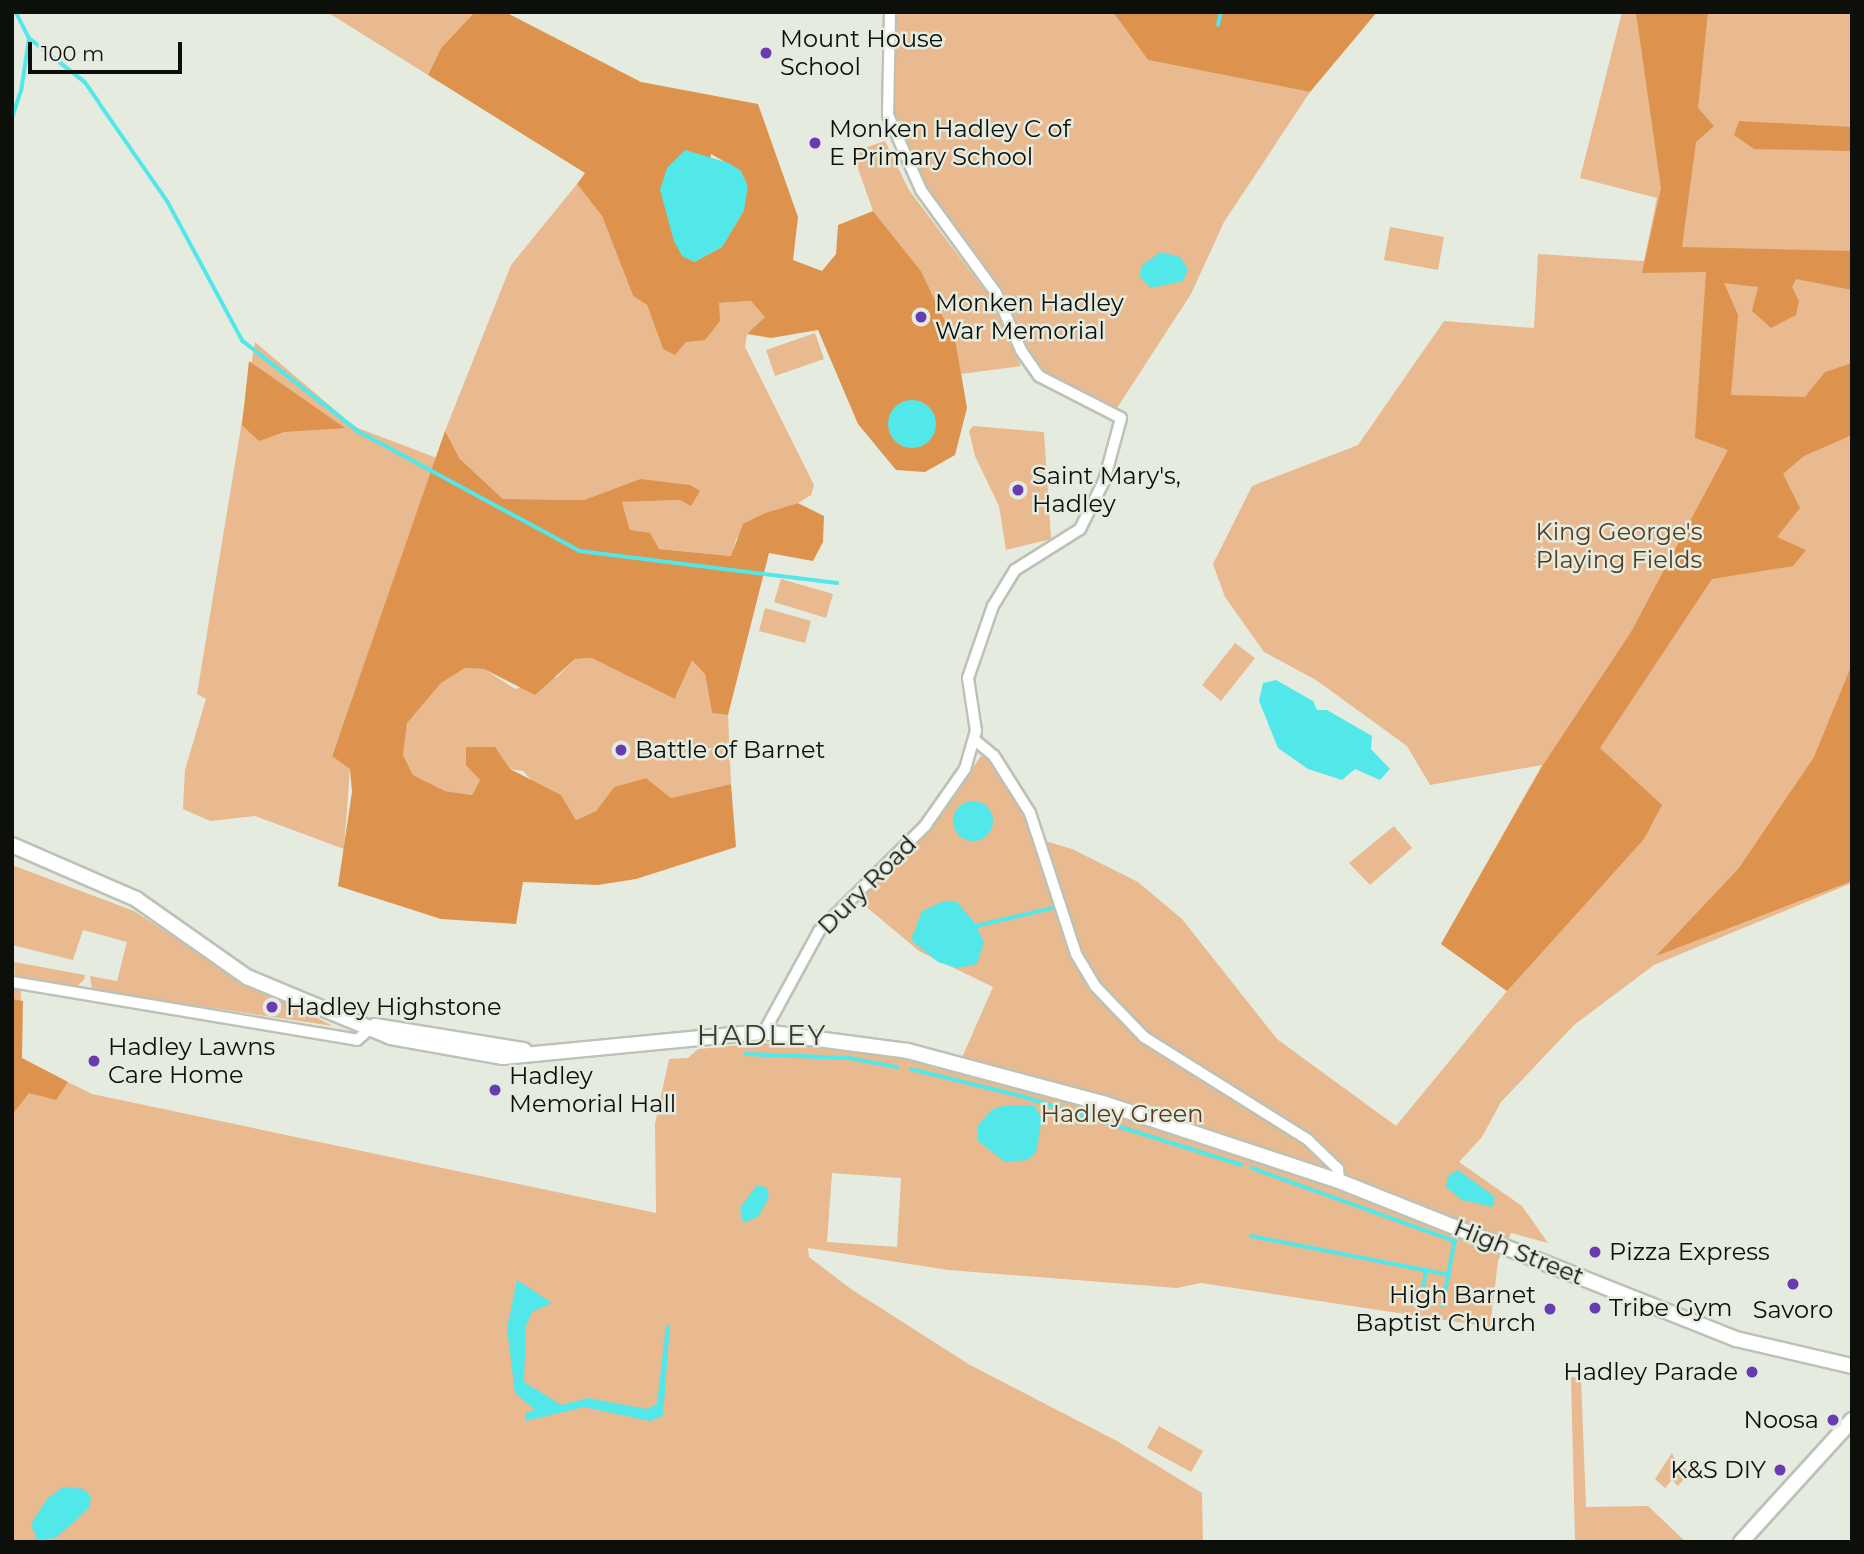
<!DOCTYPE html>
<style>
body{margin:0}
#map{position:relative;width:1864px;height:1554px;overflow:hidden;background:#e5ecdf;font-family:Montserrat,sans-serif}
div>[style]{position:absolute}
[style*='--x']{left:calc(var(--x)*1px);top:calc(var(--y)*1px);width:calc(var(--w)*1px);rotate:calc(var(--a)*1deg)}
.green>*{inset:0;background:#e9b98f}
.forest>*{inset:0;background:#dd934d}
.water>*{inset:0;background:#52e7e9}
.round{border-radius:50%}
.stream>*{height:3.5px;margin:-1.75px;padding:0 1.75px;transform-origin:1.75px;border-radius:1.75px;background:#52e7e9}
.roads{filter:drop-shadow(2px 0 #bcc2b6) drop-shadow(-2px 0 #bcc2b6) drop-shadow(0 2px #bcc2b6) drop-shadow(0 -2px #bcc2b6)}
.tertiary>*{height:10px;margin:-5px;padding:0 5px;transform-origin:5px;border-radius:5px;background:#fff}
.primary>*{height:14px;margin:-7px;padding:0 7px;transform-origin:7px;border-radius:7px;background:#fff}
.dots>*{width:19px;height:19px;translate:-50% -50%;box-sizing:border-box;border:4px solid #e5ecdf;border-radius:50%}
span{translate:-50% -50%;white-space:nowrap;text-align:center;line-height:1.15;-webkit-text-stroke:5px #e5ecdf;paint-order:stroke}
.poi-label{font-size:24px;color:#0d0f0b}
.left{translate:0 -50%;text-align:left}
.right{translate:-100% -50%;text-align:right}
.park-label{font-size:24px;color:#593a1c}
.street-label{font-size:24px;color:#0d0f0b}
.quarter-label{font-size:28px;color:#373c32;letter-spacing:2px}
.frame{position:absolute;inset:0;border:14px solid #0d0f0b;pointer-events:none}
.scale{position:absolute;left:28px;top:42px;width:154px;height:32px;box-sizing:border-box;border:4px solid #0d0f0b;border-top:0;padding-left:9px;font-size:21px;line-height:24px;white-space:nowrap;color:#0d0f0b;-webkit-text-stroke:5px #e5ecdf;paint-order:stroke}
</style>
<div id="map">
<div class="green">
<div style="clip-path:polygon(327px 12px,475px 12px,441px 48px,428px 75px)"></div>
<div style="clip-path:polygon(894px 12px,1113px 12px,1148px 60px,1310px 92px,1224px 222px,1191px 294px,1117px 408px,1074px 392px,1040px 370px,998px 287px,927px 192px,892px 108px)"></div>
<div style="clip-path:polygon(evenodd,1622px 12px,1852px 12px,1852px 883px,1654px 965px,1574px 1025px,1501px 1102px,1482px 1137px,1459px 1162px,1522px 1206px,1548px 1243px,1511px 1233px,1498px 1261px,1490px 1327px,1201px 1283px,1177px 1288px,948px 1270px,808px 1248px,809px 1257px,851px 1289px,970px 1365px,1117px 1441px,1202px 1493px,1203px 1542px,12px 1542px,12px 987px,21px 988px,20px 1058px,92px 1094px,656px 1213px,655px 1124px,669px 1059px,688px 1058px,698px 1049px,761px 1043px,832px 1046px,957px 1069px,993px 987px,919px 951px,858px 900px,936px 820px,981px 756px,992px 760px,1035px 838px,1072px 849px,1138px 882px,1182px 919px,1277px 1039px,1396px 1126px,1507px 991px,1441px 944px,1542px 765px,1430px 785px,1407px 746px,1316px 680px,1264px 652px,1225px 597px,1213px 564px,1252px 486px,1358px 445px,1444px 321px,1534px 328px,1538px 254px,1644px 261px,1657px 198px,1580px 178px,1622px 12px,832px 1173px,901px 1178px,897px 1247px,827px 1242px,832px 1173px)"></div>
<div style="clip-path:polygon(885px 141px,909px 190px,988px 295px,1021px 366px,961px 374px,956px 344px,921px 271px,873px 211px,855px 160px,861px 149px)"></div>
<div style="clip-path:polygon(577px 184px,602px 216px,633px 296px,647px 305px,663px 349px,718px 303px,752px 301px,766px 317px,747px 334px,745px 347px,814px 485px,811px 495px,798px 503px,765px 513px,736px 539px,732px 556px,659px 549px,630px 530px,622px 502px,680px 500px,691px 506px,640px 479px,584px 500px,503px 499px,460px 459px,445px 431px,511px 265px)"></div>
<div style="clip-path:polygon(1390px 227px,1444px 237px,1438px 270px,1384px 260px)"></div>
<div style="clip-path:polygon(815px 333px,824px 359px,775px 376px,766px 350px)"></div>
<div style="clip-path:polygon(255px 342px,355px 427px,437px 458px,332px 755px,350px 769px,344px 849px,255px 816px,210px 821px,183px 809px,185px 770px,206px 699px,197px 694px)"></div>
<div style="clip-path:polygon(973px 426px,1044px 432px,1051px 539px,1006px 550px,999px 506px,975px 456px,969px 431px)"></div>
<div style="clip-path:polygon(781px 579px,833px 594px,826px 618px,774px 602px)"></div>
<div style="clip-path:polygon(765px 608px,811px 621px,805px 643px,759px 631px)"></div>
<div style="clip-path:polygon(1235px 643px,1255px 658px,1221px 701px,1202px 685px)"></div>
<div style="clip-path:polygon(592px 658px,676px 698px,692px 659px,705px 673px,712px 713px,728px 715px,731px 784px,671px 798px,646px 778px,614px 787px,596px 811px,576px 820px,561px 795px,540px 789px,523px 771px,510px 769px,480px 780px,472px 795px,445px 791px,413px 775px,403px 755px,407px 722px,441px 682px,465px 668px,484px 669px,515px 689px,557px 677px,575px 659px)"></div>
<div style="clip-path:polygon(1394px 826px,1412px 848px,1370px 885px,1349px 863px)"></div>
<div style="clip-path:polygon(12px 865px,134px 911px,233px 976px,333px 1026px,92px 990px,90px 976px,117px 981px,127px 942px,83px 930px,73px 960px,12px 945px)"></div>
<div style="clip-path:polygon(14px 962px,85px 975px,84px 980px,75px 988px,15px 978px)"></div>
<div style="clip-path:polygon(1571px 1377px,1581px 1378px,1586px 1507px,1648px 1506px,1686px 1542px,1575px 1540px)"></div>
<div style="clip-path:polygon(1159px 1426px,1203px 1451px,1191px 1472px,1147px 1448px)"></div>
<div style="clip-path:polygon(1672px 1453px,1677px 1465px,1691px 1471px,1678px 1486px,1672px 1480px,1665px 1488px,1655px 1479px)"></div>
</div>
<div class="forest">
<div style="clip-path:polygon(evenodd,475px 12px,505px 12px,641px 82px,758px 104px,798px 217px,793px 260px,822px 271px,836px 254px,838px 225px,873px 211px,921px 271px,956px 344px,967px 408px,955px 455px,925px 472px,896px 470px,858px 424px,818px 330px,771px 338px,747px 334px,765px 317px,751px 301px,719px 303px,720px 321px,705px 340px,686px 342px,675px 355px,663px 349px,647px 305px,633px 296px,602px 216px,577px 184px,585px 173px,428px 75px,441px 48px,475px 12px,711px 154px,741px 171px,744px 210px,722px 247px,694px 262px,711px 154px)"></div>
<div style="clip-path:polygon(1113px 12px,1377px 12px,1310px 92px,1148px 60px)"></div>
<div style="clip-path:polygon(1636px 12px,1708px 12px,1698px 108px,1714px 126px,1696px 142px,1682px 247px,1852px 251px,1852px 290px,1796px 279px,1792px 287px,1799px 301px,1796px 315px,1771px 328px,1752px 311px,1758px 287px,1724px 283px,1738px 315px,1731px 395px,1805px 397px,1825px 372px,1852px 363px,1852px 435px,1804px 456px,1783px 474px,1800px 508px,1777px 537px,1806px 550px,1793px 566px,1712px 579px,1600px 748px,1662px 805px,1644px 839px,1507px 991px,1441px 944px,1543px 765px,1631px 632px,1728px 450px,1695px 438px,1706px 272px,1642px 273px,1661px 188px)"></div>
<div style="clip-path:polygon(1739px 121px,1852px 127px,1852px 151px,1754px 149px,1734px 135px)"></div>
<div style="clip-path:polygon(249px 361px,345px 428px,284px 432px,259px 441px,242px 425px)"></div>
<div style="clip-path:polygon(445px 431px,460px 459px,503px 499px,584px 500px,640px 479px,690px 485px,700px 491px,691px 506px,680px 500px,622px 502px,630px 530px,650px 533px,659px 549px,731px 556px,743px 524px,765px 513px,798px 503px,824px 516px,823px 542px,813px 561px,769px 553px,728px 715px,712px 713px,705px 674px,692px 660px,675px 699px,592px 658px,575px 659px,535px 695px,484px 669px,465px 668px,441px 683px,407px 723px,403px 755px,413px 775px,445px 791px,472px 795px,480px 780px,466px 765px,466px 747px,495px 747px,510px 769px,561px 795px,576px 820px,596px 811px,614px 787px,646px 778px,671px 798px,731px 784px,736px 847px,636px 879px,598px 885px,523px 882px,516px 924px,441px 919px,338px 886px,352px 792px,350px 769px,332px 756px)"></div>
<div style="clip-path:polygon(1852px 664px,1852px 881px,1656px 956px,1739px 868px,1814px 757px)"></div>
<div style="clip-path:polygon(12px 999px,23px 1001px,22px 1058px,68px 1082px,56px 1100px,29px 1093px,12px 1115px)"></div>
</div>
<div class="water">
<div style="clip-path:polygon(685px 150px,729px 163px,741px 171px,748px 186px,744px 210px,722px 247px,694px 262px,682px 256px,674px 241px,660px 190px,667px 168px)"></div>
<div style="clip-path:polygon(1161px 252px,1180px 257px,1188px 269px,1183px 281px,1151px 288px,1140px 277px,1141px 266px)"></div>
<div class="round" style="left:888px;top:400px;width:48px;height:48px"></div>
<div style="clip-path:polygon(1276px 680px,1313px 701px,1317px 710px,1327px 710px,1372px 736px,1371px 749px,1390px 769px,1380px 780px,1355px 769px,1342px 780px,1308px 769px,1278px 748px,1259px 701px,1263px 683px)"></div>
<div class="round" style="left:953px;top:801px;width:40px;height:40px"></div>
<div style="clip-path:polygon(944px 901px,957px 902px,974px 922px,984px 942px,977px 964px,956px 968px,938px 962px,911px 940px,922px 911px)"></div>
<div style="clip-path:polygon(1008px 1105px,1035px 1106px,1042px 1119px,1036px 1153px,1027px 1160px,1005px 1162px,978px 1141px,978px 1125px,993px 1109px)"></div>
<div style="clip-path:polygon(1458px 1170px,1495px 1197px,1493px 1207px,1462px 1200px,1446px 1187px,1448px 1176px)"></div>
<div style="clip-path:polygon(757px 1185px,767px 1188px,769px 1197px,758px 1217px,743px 1223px,740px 1208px)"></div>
<div style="clip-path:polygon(517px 1280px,552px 1303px,532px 1312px,526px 1326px,524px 1382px,561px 1405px,588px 1398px,646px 1409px,657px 1404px,666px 1325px,670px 1325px,663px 1416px,650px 1421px,584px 1407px,526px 1421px,526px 1413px,535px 1410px,515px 1393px,507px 1328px)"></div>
<div style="clip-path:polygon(63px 1487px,84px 1489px,91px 1497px,89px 1508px,56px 1538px,37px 1540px,31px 1524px,47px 1499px)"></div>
</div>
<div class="stream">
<div style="--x:16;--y:12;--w:29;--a:63"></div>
<div style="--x:29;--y:38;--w:71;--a:38.2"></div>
<div style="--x:85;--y:82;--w:24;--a:55"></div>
<div style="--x:1218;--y:25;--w:13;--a:-77"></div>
<div style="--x:21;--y:92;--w:54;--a:-81.4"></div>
<div style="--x:100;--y:104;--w:119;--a:55.2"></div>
<div style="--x:168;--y:202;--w:158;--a:61.7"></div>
<div style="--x:243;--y:341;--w:146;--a:38"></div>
<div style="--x:358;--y:431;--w:252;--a:28.4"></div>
<div style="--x:580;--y:551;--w:259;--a:7.1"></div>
<div style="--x:12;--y:118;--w:25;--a:-72"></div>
<div style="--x:976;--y:926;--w:79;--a:-13.2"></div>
<div style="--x:746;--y:1054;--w:103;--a:2.2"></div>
<div style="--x:849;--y:1058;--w:49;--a:10.6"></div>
<div style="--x:911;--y:1069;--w:117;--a:13.8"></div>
<div style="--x:1025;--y:1097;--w:227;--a:17.4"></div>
<div style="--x:1252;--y:1168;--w:216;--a:19.8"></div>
<div style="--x:1455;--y:1241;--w:66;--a:100.5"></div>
<div style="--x:1251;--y:1236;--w:202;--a:11.1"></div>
<div style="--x:1423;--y:1289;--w:19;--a:-81"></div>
</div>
<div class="roads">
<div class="tertiary">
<div style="--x:976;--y:741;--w:23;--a:40"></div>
<div style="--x:994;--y:756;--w:67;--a:57.7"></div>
<div style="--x:1030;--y:813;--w:148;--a:71.9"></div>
<div style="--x:1076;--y:954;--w:37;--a:59"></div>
<div style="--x:1095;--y:986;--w:71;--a:46.1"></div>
<div style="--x:1144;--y:1037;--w:194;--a:32.1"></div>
<div style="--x:1308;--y:1140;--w:42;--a:44"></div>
<div style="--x:1338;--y:1169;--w:12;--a:85"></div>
<div style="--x:12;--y:982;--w:350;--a:9.5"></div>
<div style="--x:357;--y:1040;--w:21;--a:-41"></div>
<div style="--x:764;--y:1032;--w:115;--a:-61.4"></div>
<div style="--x:819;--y:931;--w:149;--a:-44.7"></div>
<div style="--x:925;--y:826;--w:70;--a:-54.9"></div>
<div style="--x:965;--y:769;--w:40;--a:-74"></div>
<div style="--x:976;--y:731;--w:54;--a:-98.6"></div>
<div style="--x:968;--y:678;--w:76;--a:-70.9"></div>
<div style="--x:993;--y:606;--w:42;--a:-58.6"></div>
<div style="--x:1015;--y:570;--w:77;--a:-32.2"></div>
<div style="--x:1080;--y:529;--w:54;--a:-63.4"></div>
<div style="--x:1104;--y:481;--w:65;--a:-74.9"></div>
<div style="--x:1121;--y:418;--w:92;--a:-152.9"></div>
<div style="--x:1039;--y:376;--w:32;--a:-125"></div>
<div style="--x:1021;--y:350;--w:62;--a:-113.7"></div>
<div style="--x:996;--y:293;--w:127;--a:-126.1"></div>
<div style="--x:921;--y:190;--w:82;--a:-113.7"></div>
<div style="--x:888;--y:115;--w:103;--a:-88.9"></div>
</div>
<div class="primary">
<div style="--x:12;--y:845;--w:135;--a:23.5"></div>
<div style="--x:136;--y:899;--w:136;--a:35.1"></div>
<div style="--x:247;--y:977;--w:156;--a:22.6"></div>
<div style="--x:391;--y:1037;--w:114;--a:10.1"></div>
<div style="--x:503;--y:1057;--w:262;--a:-5.5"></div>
<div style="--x:764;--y:1032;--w:145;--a:7.5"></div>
<div style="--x:908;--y:1051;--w:205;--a:15"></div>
<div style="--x:1106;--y:1104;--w:245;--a:18.3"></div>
<div style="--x:1339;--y:1181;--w:427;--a:21.7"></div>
<div style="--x:1736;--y:1339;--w:119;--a:13.1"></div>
<div style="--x:375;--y:1026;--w:151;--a:9.2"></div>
<div style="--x:1741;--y:1542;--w:165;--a:-47.7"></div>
</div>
</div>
<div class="dots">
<div style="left:766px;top:53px;background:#693bb2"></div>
<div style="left:815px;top:143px;background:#693bb2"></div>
<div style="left:921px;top:317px;background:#693bb2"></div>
<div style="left:1018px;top:490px;background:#693bb2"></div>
<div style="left:621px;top:750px;background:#693bb2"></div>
<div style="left:272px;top:1007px;background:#693bb2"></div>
<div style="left:94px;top:1061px;background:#693bb2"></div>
<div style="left:495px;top:1090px;background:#693bb2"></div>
<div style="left:1595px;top:1252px;background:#693bb2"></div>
<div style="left:1793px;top:1284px;background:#693bb2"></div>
<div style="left:1595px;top:1308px;background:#693bb2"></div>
<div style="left:1550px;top:1309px;background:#693bb2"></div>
<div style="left:1752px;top:1372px;background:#693bb2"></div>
<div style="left:1833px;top:1420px;background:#693bb2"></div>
<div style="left:1780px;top:1470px;background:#693bb2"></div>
</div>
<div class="poi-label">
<span class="left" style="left:780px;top:53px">Mount House<br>School</span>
<span class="left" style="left:829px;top:143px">Monken Hadley C of<br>E Primary School</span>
<span class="left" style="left:935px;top:317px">Monken Hadley<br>War Memorial</span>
<span class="left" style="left:1032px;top:490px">Saint Mary's,<br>Hadley</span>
<span class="left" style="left:635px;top:750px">Battle of Barnet</span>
<span class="left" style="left:286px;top:1007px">Hadley Highstone</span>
<span class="left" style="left:108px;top:1061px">Hadley Lawns<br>Care Home</span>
<span class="left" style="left:509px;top:1090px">Hadley<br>Memorial Hall</span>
<span class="left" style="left:1609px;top:1252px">Pizza Express</span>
<span class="right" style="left:1536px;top:1309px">High Barnet<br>Baptist Church</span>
<span class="left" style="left:1609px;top:1308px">Tribe Gym</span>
<span style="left:1793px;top:1310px">Savoro</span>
<span class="right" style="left:1738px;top:1372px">Hadley Parade</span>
<span class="right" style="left:1819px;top:1420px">Noosa</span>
<span class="right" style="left:1766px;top:1470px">K&amp;S DIY</span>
</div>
<div class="park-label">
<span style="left:1619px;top:546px">King George's<br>Playing Fields</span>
<span style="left:1122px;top:1114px">Hadley Green</span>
</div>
<div class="street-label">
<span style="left:867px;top:885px;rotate:-45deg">Dury Road</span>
<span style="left:1519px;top:1252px;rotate:22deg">High Street</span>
</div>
<div class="quarter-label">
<span style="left:762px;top:1035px">HADLEY</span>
</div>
<div class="frame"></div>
<div class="scale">100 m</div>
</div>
